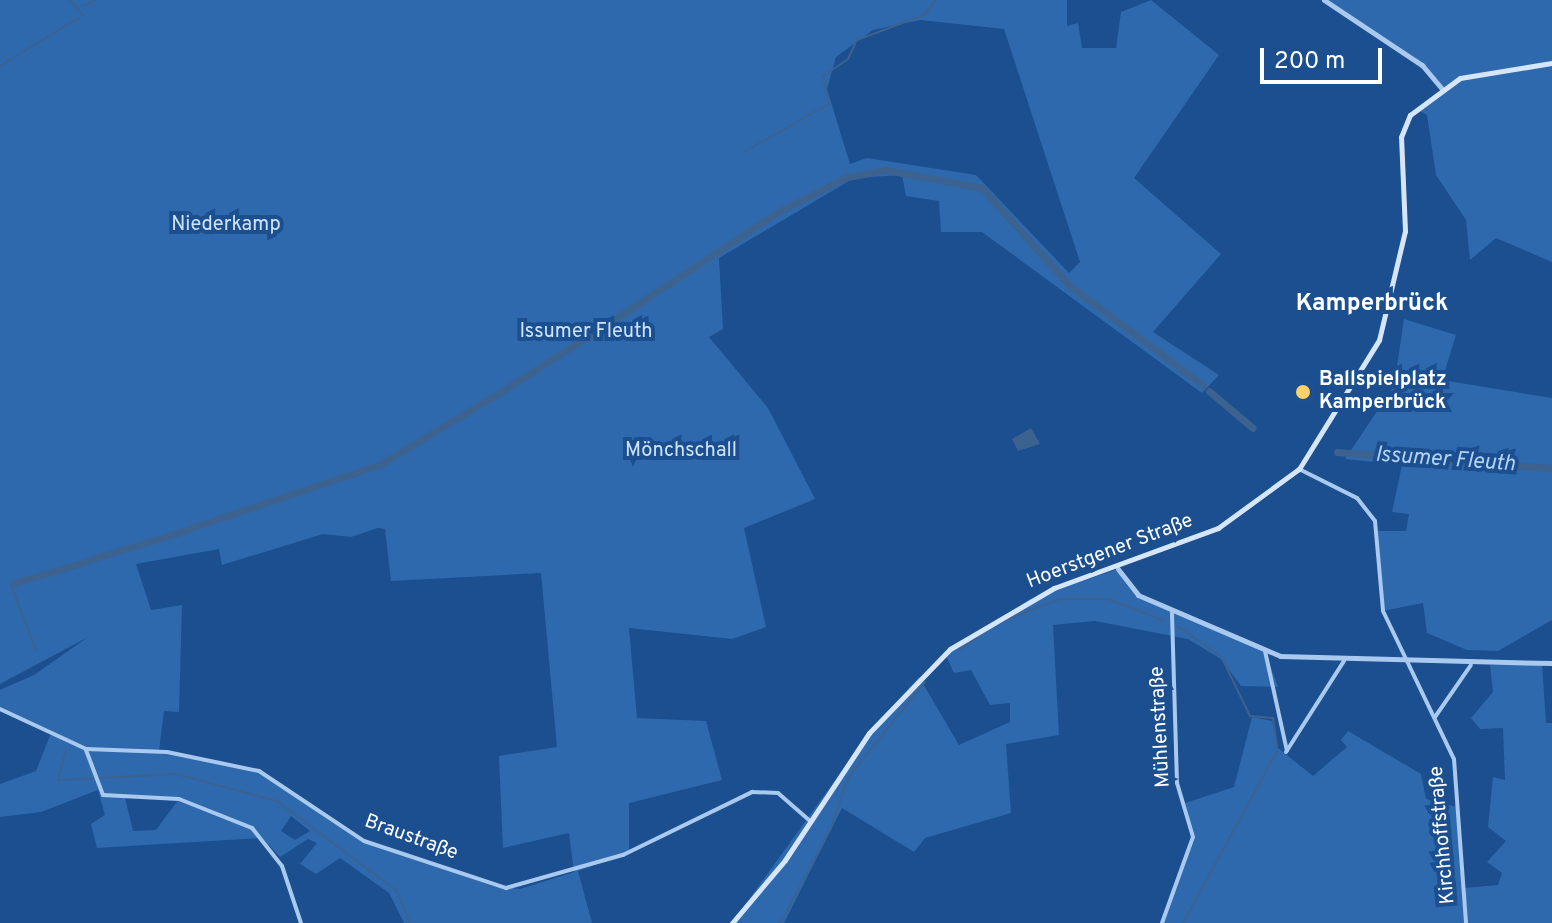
<!DOCTYPE html>
<meta charset="utf-8">
<style>
body{margin:0}
#map{position:relative;width:1552px;height:923px;overflow:hidden;background:#1b4f8f;font-family:Overpass,sans-serif}
div>[style]{position:absolute}
[style*='--x']{left:calc(var(--x)*1px);top:calc(var(--y)*1px);width:calc(var(--w)*1px);rotate:calc(var(--a)*1deg)}
.green>*{inset:0;background:#2e69ad}
.round{border-radius:50%}
.water>*{inset:0;background:#3c6290}
.stream>*{height:2px;margin:-1px;padding:0 1px;transform-origin:1px;border-radius:1px;background:#3c6290}
.river>*{height:7px;margin:-3.5px;padding:0 3.5px;transform-origin:3.5px;border-radius:3.5px;background:#3c6290}
.minor>*{height:4px;margin:-2px;padding:0 2px;transform-origin:2px;border-radius:2px;background:#a9c9ee}
.tertiary>*{height:5px;margin:-2.5px;padding:0 2.5px;transform-origin:2.5px;border-radius:2.5px;background:#a9c9ee}
.secondary>*{height:5px;margin:-2.5px;padding:0 2.5px;transform-origin:2.5px;border-radius:2.5px;background:#d6e6fa}
.dots>*{width:22px;height:22px;translate:-50% -50%;box-sizing:border-box;border:4px solid #1b4f8f;border-radius:50%}
span{translate:-50% -50%;white-space:nowrap;text-align:center;line-height:1.15;-webkit-text-stroke:8px #1b4f8f;paint-order:stroke}
.park-label{font-size:20px;color:#cfe3fa}
.poi-label{font-size:20px;color:#fff;font-weight:700}
.left{translate:0 -50%;text-align:left}
.street-label{font-size:20px;color:#fff}
.water-label{font-size:22px;color:#b5d3f5;font-style:italic}
.quarter-label{font-size:24px;color:#fff;font-weight:700}
.scale{position:absolute;left:1260px;top:48px;width:122px;height:36px;box-sizing:border-box;border:4px solid #fff;border-top:0;padding-left:10px;font-size:24px;line-height:28px;white-space:nowrap;color:#fff;-webkit-text-stroke:6px #1b4f8f;paint-order:stroke}
</style>
<div id="map">
<div class="green">
<div style="clip-path:polygon(evenodd,0 0,1067px 0,1067px 26px,1078px 23px,1082px 48px,1116px 48px,1121px 12px,1151px 0,1219px 55px,1134px 178px,1221px 254px,1153px 332px,1219px 375px,1202px 393px,982px 232px,941px 232px,939px 201px,906px 196px,902px 175px,854px 178px,719px 258px,723px 329px,709px 337px,768px 408px,815px 499px,744px 528px,766px 627px,732px 639px,629px 628px,637px 718px,706px 721px,722px 780px,629px 803px,629px 852px,578px 871px,592px 923px,404px 923px,389px 893px,340px 858px,316px 874px,300px 864px,317px 843px,308px 839px,280px 857px,253px 828px,262px 838px,97px 848px,91px 824px,105px 815px,98px 790px,41px 812px,0 817px,0 784px,36px 771px,51px 733px,0 707px,0 690px,34px 675px,88px 637px,0 684px,0 0,920px 20px,1004px 29px,1080px 262px,1069px 273px,976px 175px,867px 158px,850px 164px,827px 89px,836px 57px,873px 30px,920px 20px,0 0,378px 528px,385px 529px,391px 581px,541px 573px,557px 747px,499px 756px,503px 848px,569px 833px,574px 872px,520px 889px,492px 886px,357px 837px,259px 771px,159px 751px,164px 711px,179px 712px,182px 605px,151px 610px,136px 564px,219px 549px,222px 565px,323px 534px,351px 537px,378px 528px,0 0,125px 798px,179px 799px,156px 830px,133px 831px,125px 798px,0 0,291px 816px,310px 831px,295px 840px,281px 831px,291px 816px)"></div>
<div style="clip-path:polygon(1324px 0,1552px 0,1552px 262px,1496px 238px,1470px 260px,1466px 220px,1436px 175px,1427px 115px,1417px 109px,1442px 89px,1417px 61px)"></div>
<div style="clip-path:polygon(1404px 319px,1456px 335px,1442px 380px,1552px 398px,1552px 620px,1498px 651px,1467px 650px,1427px 633px,1423px 603px,1383px 611px,1378px 531px,1406px 531px,1409px 514px,1392px 512px,1402px 465px,1345px 459px,1394px 386px)"></div>
<div class="round" style="left:1292px;top:381px;width:22px;height:22px"></div>
<div style="clip-path:polygon(1118px 569px,1138px 595px,1265px 651px,1278px 687px,1241px 686px,1221px 659px,1188px 639px,1095px 621px,1053px 625px,1059px 735px,1006px 744px,1011px 813px,925px 838px,914px 852px,842px 808px,784px 923px,732px 923px,869px 733px,919px 677px,959px 745px,1010px 722px,1010px 703px,990px 705px,971px 670px,954px 673px,945px 654px,1030px 599px)"></div>
<div style="clip-path:polygon(1542px 664px,1546px 723px,1552px 723px,1552px 923px,1466px 923px,1464px 888px,1498px 885px,1502px 873px,1487px 862px,1506px 841px,1488px 827px,1493px 777px,1505px 780px,1503px 728px,1480px 729px,1471px 718px,1493px 692px,1490px 665px)"></div>
<div style="clip-path:polygon(1252px 717px,1272px 721px,1278px 748px,1313px 776px,1347px 747px,1341px 740px,1348px 731px,1421px 774px,1426px 799px,1457px 807px,1465px 923px,1162px 923px,1193px 837px,1182px 804px,1234px 787px)"></div>
</div>
<div class="water">
<div style="clip-path:polygon(1031px 428px,1040px 444px,1018px 451px,1012px 439px)"></div>
</div>
<div class="stream">
<div style="--x:70;--y:0;--w:20;--a:49"></div>
<div style="--x:82;--y:6;--w:15;--a:-23"></div>
<div style="--x:0;--y:66;--w:92;--a:-31.6"></div>
<div style="--x:744;--y:152;--w:98;--a:-29.5"></div>
<div style="--x:829;--y:104;--w:29;--a:-102"></div>
<div style="--x:823;--y:76;--w:30;--a:-34"></div>
<div style="--x:848;--y:59;--w:21;--a:-65"></div>
<div style="--x:857;--y:40;--w:72;--a:-20.5"></div>
<div style="--x:924;--y:15;--w:19;--a:-51"></div>
<div style="--x:11;--y:585;--w:70;--a:69"></div>
<div style="--x:999;--y:623;--w:66;--a:-21.5"></div>
<div style="--x:1060;--y:599;--w:48;--a:0"></div>
<div style="--x:1108;--y:599;--w:61;--a:21.1"></div>
<div style="--x:1177;--y:626;--w:53;--a:34.3"></div>
<div style="--x:1221;--y:656;--w:67;--a:64.2"></div>
<div style="--x:1250;--y:716;--w:23;--a:5"></div>
<div style="--x:1273;--y:718;--w:30;--a:82"></div>
<div style="--x:960;--y:650;--w:34;--a:-37"></div>
<div style="--x:66;--y:750;--w:31;--a:105"></div>
<div style="--x:58;--y:780;--w:34;--a:-2"></div>
<div style="--x:99;--y:778;--w:77;--a:-3"></div>
<div style="--x:176;--y:774;--w:105;--a:15"></div>
<div style="--x:277;--y:801;--w:150;--a:36.9"></div>
<div style="--x:397;--y:891;--w:35;--a:68"></div>
<div style="--x:785;--y:915;--w:98;--a:-62.1"></div>
<div style="--x:831;--y:828;--w:53;--a:-71.2"></div>
<div style="--x:848;--y:778;--w:123;--a:-51.3"></div>
<div style="--x:780;--y:923;--w:5;--a:-53"></div>
<div style="--x:1183;--y:923;--w:196;--a:-61.3"></div>
</div>
<div class="river">
<div style="--x:618;--y:317;--w:191;--a:-33.3"></div>
<div style="--x:778;--y:212;--w:77;--a:-26.9"></div>
<div style="--x:847;--y:177;--w:40;--a:-10"></div>
<div style="--x:886;--y:170;--w:98;--a:10.6"></div>
<div style="--x:982;--y:188;--w:132;--a:48.1"></div>
<div style="--x:1070;--y:286;--w:166;--a:36.7"></div>
<div style="--x:510;--y:386;--w:123;--a:-32.4"></div>
<div style="--x:1209;--y:391;--w:57;--a:40.1"></div>
<div style="--x:1337;--y:452;--w:216;--a:4.3"></div>
<div style="--x:191;--y:528;--w:200;--a:-18.6"></div>
<div style="--x:381;--y:464;--w:146;--a:-31"></div>
<div style="--x:92;--y:559;--w:99;--a:-17"></div>
<div style="--x:14;--y:583;--w:77;--a:-16.6"></div>
</div>
<div class="minor">
<div style="--x:1299;--y:469;--w:65;--a:26.6"></div>
<div style="--x:1357;--y:498;--w:29;--a:52"></div>
<div style="--x:1375;--y:521;--w:90;--a:84.9"></div>
<div style="--x:1383;--y:611;--w:164;--a:64.4"></div>
<div style="--x:1454;--y:759;--w:164;--a:85.8"></div>
<div style="--x:1265;--y:651;--w:102;--a:77.6"></div>
<div style="--x:0;--y:709;--w:95;--a:24.9"></div>
<div style="--x:86;--y:749;--w:81;--a:2.1"></div>
<div style="--x:167;--y:752;--w:94;--a:11.7"></div>
<div style="--x:259;--y:771;--w:126;--a:33.7"></div>
<div style="--x:364;--y:841;--w:150;--a:18.3"></div>
<div style="--x:506;--y:888;--w:122;--a:-15.8"></div>
<div style="--x:623;--y:855;--w:144;--a:-26"></div>
<div style="--x:752;--y:792;--w:26;--a:2"></div>
<div style="--x:778;--y:793;--w:41;--a:41.1"></div>
<div style="--x:1435;--y:717;--w:63;--a:-55.3"></div>
<div style="--x:86;--y:750;--w:48;--a:69.3"></div>
<div style="--x:103;--y:795;--w:76;--a:3"></div>
<div style="--x:179;--y:799;--w:79;--a:21.7"></div>
<div style="--x:252;--y:828;--w:48;--a:51.7"></div>
<div style="--x:282;--y:866;--w:60;--a:71.6"></div>
<div style="--x:1286;--y:752;--w:108;--a:-57.5"></div>
<div style="--x:1162;--y:923;--w:91;--a:-70.2"></div>
<div style="--x:1193;--y:837;--w:56;--a:-106.5"></div>
<div style="--x:1177;--y:783;--w:170;--a:-91.7"></div>
</div>
<div class="tertiary">
<div style="--x:1324;--y:0;--w:118;--a:33.6"></div>
<div style="--x:1422;--y:65;--w:31;--a:50"></div>
<div style="--x:1118;--y:569;--w:33;--a:52"></div>
<div style="--x:1138;--y:595;--w:155;--a:23.2"></div>
<div style="--x:1280;--y:656;--w:272;--a:1.5"></div>
</div>
<div class="secondary">
<div style="--x:732;--y:923;--w:82;--a:-49.9"></div>
<div style="--x:785;--y:860;--w:152;--a:-56.5"></div>
<div style="--x:869;--y:733;--w:117;--a:-46"></div>
<div style="--x:950;--y:649;--w:121;--a:-30.4"></div>
<div style="--x:1054;--y:588;--w:175;--a:-20.1"></div>
<div style="--x:1218;--y:528;--w:100;--a:-36.1"></div>
<div style="--x:1299;--y:469;--w:152;--a:-58.2"></div>
<div style="--x:1379;--y:340;--w:112;--a:-76.6"></div>
<div style="--x:1405;--y:231;--w:94;--a:-92.4"></div>
<div style="--x:1401;--y:137;--w:24;--a:-68"></div>
<div style="--x:1410;--y:115;--w:62;--a:-36.5"></div>
<div style="--x:1460;--y:78;--w:93;--a:-9.3"></div>
</div>
<div class="dots">
<div style="left:1303px;top:392px;background:#ffd166"></div>
</div>
<div class="park-label">
<span style="left:226px;top:225px">Niederkamp</span>
<span style="left:586px;top:332px">Issumer Fleuth</span>
<span style="left:681px;top:451px">Mönchschall</span>
</div>
<div class="poi-label">
<span class="left" style="left:1319px;top:392px">Ballspielplatz<br>Kamperbrück</span>
</div>
<div class="street-label">
<span style="left:1110px;top:552px;rotate:-21deg">Hoerstgener Straße</span>
<span style="left:1161px;top:727px;rotate:-93deg">Mühlenstraße</span>
<span style="left:1443px;top:835px;rotate:-95deg">Kirchhoffstraße</span>
<span style="left:411px;top:838px;rotate:20deg">Braustraße</span>
</div>
<div class="water-label">
<span style="left:1445px;top:460px;rotate:4deg">Issumer Fleuth</span>
</div>
<div class="quarter-label">
<span style="left:1372px;top:305px">Kamperbrück</span>
</div>
<div class="scale">200 m</div>
</div>
